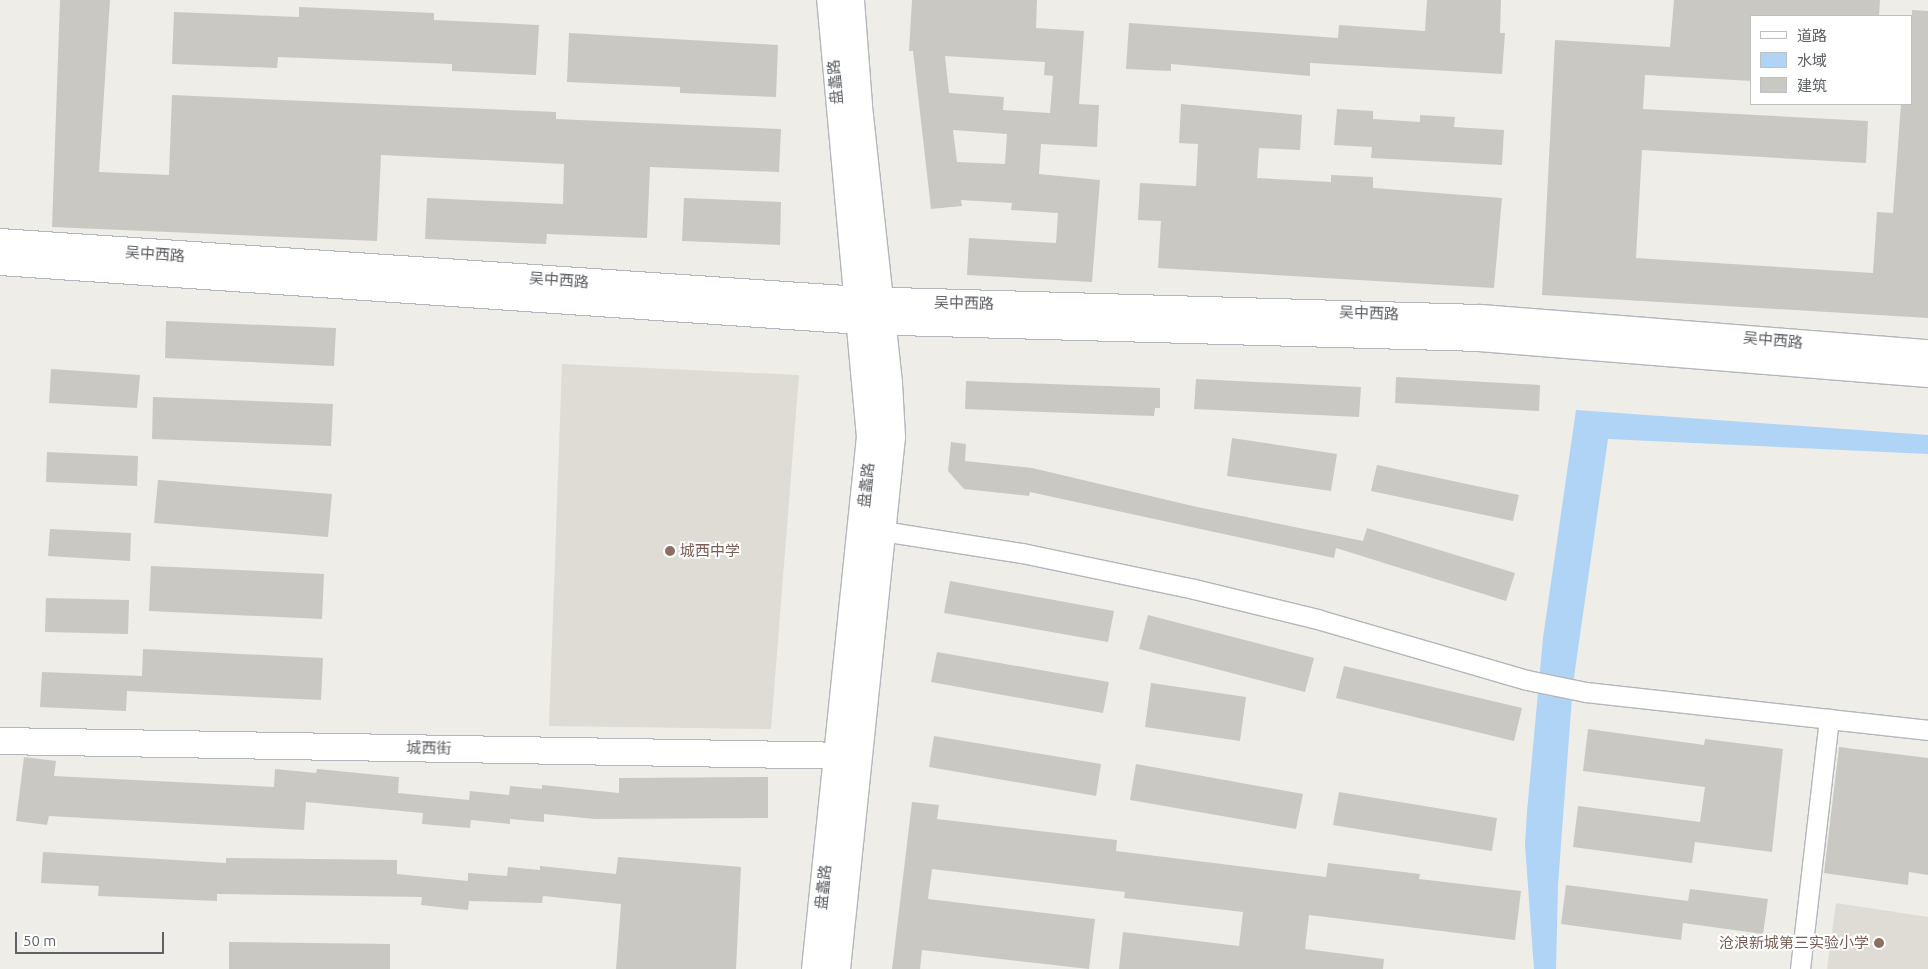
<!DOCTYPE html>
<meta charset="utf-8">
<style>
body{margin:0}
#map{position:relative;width:1928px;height:969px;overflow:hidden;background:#eeede7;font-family:Ubuntu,"Noto Sans SC",sans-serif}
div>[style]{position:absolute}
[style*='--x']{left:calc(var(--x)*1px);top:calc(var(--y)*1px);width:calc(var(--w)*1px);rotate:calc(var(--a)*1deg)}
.education>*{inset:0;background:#dedcd5}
.water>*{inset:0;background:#afd4f6}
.building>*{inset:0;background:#cac8c3}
.roads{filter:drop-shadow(1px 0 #b3b6ba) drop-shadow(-1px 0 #b3b6ba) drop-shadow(0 1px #b3b6ba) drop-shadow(0 -1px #b3b6ba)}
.street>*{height:19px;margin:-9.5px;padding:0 9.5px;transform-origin:9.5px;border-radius:9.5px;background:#fff}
.secondary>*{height:26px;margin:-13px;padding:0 13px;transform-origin:13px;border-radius:13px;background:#fff}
.dots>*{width:14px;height:14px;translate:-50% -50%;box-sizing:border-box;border:2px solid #fff;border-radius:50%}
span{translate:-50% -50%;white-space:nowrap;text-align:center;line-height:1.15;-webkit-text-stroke:4px #fff;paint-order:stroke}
.street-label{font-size:15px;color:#5e6165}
.education-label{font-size:15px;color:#785e54}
.left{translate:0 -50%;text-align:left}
.right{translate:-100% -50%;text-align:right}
.legend{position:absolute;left:1750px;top:15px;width:162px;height:90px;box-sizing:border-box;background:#fff;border:1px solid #bfc0c1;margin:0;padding:6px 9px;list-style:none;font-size:15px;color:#5e6165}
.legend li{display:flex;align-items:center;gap:10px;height:25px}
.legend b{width:25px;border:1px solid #bfc0c1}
.scale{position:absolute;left:15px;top:932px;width:149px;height:22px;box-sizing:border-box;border:2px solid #5e6165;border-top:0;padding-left:6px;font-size:15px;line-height:18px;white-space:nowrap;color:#5e6165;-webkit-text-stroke:4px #fff;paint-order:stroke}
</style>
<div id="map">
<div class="education">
<div style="clip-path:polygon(562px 364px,799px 375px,771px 729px,549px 726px)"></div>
<div style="clip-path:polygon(1836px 903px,1928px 917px,1928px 969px,1827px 969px)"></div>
</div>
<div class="water">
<div style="clip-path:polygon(1576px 410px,1928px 435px,1928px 454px,1608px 439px,1573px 684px,1558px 885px,1556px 969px,1534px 969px,1525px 844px,1527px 812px,1543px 638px)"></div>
</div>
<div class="building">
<div style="clip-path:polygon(60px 0,110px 0,99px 172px,169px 175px,172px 95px,556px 112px,556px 119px,781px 129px,779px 172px,650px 167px,647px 238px,547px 234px,546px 244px,425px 239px,427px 198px,563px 204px,564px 164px,381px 155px,377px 241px,52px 227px)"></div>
<div style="clip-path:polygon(evenodd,912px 0,1037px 0,1036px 28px,1084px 31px,1079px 104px,1099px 105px,1097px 147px,1041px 144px,1039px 174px,1100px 180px,1092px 282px,967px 275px,969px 238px,1056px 243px,1058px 213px,1011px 210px,1012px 203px,961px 200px,962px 206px,931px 209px,913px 51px,909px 51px,912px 0,945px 56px,1045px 62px,1044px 75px,1053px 76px,1050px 113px,1003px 110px,1004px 97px,949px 93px,945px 56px,912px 0,953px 130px,1007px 134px,1005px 164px,957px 162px,953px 130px)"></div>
<div style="clip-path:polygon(1427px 0,1501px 0,1500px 33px,1505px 33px,1502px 74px,1310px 63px,1310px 76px,1171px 64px,1171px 71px,1126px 69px,1129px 23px,1338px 38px,1339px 25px,1425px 31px)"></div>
<div style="clip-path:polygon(1674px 0,1880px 0,1879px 16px,1752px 16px,1752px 81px,1645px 75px,1643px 109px,1868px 121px,1866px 163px,1642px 150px,1636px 258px,1873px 273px,1877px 212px,1893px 213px,1901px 104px,1912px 104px,1912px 10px,1928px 11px,1928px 318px,1542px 295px,1555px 40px,1670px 47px)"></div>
<div style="clip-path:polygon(299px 7px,434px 13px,434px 20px,539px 25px,536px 75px,452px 71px,452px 64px,278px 57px,277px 68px,172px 64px,174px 12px,299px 17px)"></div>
<div style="clip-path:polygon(569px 33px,778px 45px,776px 97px,680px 93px,680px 87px,567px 82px)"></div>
<div style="clip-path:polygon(1181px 104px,1302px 115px,1300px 150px,1259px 148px,1257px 178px,1331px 182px,1331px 175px,1373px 177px,1373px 188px,1502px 198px,1494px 288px,1158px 268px,1161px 221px,1138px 220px,1140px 183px,1196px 186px,1198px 144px,1179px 143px)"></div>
<div style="clip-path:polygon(1337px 109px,1373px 111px,1373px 119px,1420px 122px,1420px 115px,1455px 117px,1454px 127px,1504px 130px,1502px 165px,1371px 158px,1372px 147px,1334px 145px)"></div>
<div style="clip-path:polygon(684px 198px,781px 202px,780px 245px,682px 241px)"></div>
<div style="clip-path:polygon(166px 321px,336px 328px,334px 366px,165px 358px)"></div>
<div style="clip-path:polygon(51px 369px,140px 375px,137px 408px,49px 403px)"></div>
<div style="clip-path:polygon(1396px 377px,1540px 385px,1539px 411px,1395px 403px)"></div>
<div style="clip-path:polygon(1196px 379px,1361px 387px,1359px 417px,1194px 409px)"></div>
<div style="clip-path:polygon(966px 381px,1160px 388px,1160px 408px,1155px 408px,1154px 416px,965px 409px)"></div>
<div style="clip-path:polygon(153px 397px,333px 404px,331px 446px,152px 439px)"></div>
<div style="clip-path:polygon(1232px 438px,1337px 454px,1331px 491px,1227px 476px)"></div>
<div style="clip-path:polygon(951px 442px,966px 444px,965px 461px,1032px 468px,1197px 507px,1363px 541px,1367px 528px,1515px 573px,1506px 601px,1336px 548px,1334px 558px,1030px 492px,1029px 496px,964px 489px,948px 471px)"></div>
<div style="clip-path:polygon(47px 452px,138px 456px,137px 486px,46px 482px)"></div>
<div style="clip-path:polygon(1377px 465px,1519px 495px,1513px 521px,1371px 491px)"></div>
<div style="clip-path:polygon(158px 480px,332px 494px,328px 537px,154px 523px)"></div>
<div style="clip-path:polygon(50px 529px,131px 533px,130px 561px,48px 556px)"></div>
<div style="clip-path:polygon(151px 566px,324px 574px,322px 619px,149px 611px)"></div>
<div style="clip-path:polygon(950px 581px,1114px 611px,1108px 642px,944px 613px)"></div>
<div style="clip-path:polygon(46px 598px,129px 600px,128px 634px,45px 632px)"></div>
<div style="clip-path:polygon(1148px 615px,1314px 658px,1305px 692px,1139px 649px)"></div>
<div style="clip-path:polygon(143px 649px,323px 658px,321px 700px,127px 691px,126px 711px,40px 707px,42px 672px,142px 676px)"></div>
<div style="clip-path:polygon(937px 652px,1109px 682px,1103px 713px,931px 682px)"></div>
<div style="clip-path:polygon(1344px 666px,1522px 708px,1514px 741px,1336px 698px)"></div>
<div style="clip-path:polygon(1151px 683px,1246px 697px,1240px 741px,1145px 727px)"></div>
<div style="clip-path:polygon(1588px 729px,1704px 745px,1705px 739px,1783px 749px,1772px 852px,1695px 842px,1692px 863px,1573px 847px,1578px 806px,1700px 822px,1705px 787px,1583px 771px)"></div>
<div style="clip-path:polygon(934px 736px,1101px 764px,1096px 796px,929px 767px)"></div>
<div style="clip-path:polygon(1839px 747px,1928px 758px,1928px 875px,1909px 872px,1908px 885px,1824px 873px)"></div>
<div style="clip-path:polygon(24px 757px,56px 761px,54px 776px,274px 787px,275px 769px,316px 773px,317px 769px,399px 777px,398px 793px,469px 800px,470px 791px,509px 795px,510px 786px,542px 789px,542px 785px,619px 793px,619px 778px,768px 777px,768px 818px,595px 819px,544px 814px,544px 822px,510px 819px,510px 824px,471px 820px,470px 828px,422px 824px,423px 813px,306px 802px,304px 830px,49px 816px,47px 825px,16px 821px)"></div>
<div style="clip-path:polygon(1136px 764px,1303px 794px,1296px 829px,1130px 800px)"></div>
<div style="clip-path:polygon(1339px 792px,1497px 818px,1492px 851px,1333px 825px)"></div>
<div style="clip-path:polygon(912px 802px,939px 805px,937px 819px,1117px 840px,1116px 851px,1326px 877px,1328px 863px,1420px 874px,1419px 879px,1521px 891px,1515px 940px,1309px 915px,1305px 949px,1384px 959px,1383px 969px,1119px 969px,1123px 932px,1239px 946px,1243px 912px,1124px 898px,1125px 892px,932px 869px,928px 899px,1095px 919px,1089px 969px,922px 950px,920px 969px,892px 969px)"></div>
<div style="clip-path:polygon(43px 852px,226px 863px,226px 858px,397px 860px,397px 874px,468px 881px,468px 873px,507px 876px,508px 867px,540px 870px,540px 866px,616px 874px,618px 857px,741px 867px,736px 969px,616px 969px,621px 904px,543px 896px,542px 903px,469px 901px,468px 910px,421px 905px,422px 897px,217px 894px,217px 901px,98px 896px,99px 886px,41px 883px)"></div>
<div style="clip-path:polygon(1566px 885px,1688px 901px,1690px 889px,1768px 899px,1763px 934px,1683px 923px,1681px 940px,1561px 924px)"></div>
<div style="clip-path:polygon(229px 942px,390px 944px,390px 969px,229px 969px)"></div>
</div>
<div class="roads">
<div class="street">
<div style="--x:870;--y:529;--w:154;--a:9"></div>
<div style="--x:1022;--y:553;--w:176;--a:11.8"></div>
<div style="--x:1194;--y:589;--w:127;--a:13.7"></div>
<div style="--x:1317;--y:619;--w:219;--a:16.2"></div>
<div style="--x:1527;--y:680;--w:60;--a:11.5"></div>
<div style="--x:1586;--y:692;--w:244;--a:6.3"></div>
<div style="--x:1800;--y:969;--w:252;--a:-83.4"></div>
<div style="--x:1829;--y:719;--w:100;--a:6.3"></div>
</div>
<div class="secondary">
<div style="--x:0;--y:242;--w:861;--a:3.86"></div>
<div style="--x:859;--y:300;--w:622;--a:1.66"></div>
<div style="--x:1481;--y:318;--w:448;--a:4.5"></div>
<div style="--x:0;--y:262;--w:863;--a:3.92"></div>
<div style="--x:861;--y:321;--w:619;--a:1.57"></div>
<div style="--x:1480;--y:338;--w:449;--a:4.6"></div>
<div style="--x:0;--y:741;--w:852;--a:1.01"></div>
<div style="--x:815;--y:969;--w:535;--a:-84.1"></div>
<div style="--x:870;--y:437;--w:439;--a:-95.2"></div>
<div style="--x:837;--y:969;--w:535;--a:-84.1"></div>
<div style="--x:892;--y:437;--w:54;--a:-93.2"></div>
<div style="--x:889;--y:383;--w:280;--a:-96.2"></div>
<div style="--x:859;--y:105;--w:105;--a:-94.4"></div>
</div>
</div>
<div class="dots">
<div style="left:670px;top:551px;background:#8d6e63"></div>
<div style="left:1879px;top:943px;background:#8d6e63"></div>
</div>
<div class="street-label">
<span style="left:835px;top:82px;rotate:-95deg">盘蠡路</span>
<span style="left:155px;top:254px;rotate:4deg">吴中西路</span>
<span style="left:559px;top:280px;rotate:4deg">吴中西路</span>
<span style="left:964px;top:303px;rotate:1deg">吴中西路</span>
<span style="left:1369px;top:313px;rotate:2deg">吴中西路</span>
<span style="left:1773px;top:340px;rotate:5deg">吴中西路</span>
<span style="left:866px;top:485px;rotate:-84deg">盘蠡路</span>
<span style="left:429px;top:748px;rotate:1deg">城西街</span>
<span style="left:823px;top:887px;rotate:-84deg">盘蠡路</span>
</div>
<div class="education-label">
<span class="left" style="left:680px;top:551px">城西中学</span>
<span class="right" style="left:1869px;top:943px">沧浪新城第三实验小学</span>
</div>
<ul class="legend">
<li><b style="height:6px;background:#fff"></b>道路</li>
<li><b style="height:14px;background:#afd4f6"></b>水域</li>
<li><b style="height:14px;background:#cac8c3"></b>建筑</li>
</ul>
<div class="scale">50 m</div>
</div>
